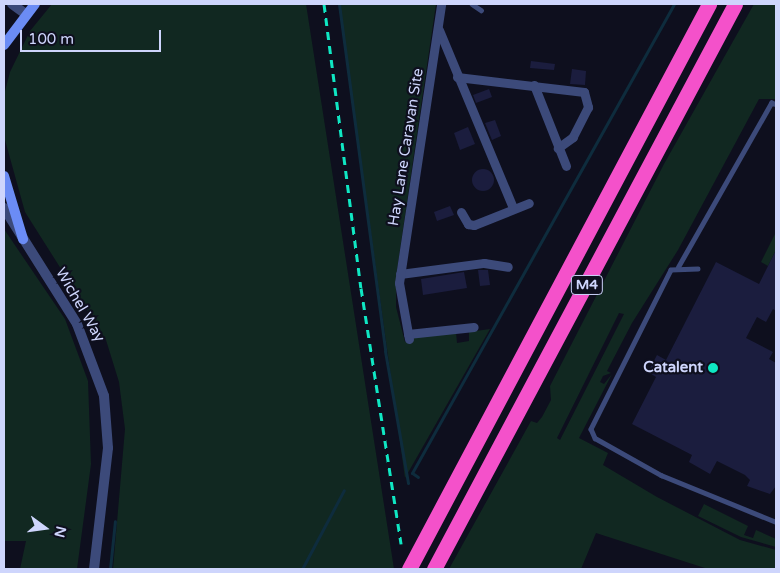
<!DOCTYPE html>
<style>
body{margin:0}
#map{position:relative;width:780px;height:573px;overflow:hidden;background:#0e0f1e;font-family:"Varela Round",sans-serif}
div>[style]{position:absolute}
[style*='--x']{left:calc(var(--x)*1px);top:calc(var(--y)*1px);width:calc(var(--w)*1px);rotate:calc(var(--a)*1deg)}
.green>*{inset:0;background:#112821}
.stream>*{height:3px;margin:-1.5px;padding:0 1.5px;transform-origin:1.5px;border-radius:1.5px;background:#0e2c3d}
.building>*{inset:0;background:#1b1d3e}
.round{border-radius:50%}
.service>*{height:4.5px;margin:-2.25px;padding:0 2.25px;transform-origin:2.25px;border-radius:2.25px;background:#3c4a7a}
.minor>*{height:9px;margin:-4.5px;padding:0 4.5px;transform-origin:4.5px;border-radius:4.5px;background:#3c4a7a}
.tertiary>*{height:10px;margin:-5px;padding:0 5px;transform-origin:5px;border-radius:5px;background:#3c4a7a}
.secondary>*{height:10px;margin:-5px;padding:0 5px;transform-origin:5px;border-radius:5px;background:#6b8cf5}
.motorway>*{height:15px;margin:-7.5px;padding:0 7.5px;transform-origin:7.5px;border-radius:7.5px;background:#f451ca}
.rail>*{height:3px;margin-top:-1.5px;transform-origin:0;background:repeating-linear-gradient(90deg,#0fe7c3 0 8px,transparent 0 14px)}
.dots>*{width:14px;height:14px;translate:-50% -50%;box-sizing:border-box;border:2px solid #0e0f1e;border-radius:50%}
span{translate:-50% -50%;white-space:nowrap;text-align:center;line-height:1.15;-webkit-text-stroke:4.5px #0e0f1e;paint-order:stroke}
.shield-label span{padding:1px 4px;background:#0e0f1e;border:1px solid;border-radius:4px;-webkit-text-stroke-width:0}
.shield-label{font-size:14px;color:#ced5fc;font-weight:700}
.street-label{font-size:15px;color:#ced5fc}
.poi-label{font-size:15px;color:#ced5fc;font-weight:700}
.right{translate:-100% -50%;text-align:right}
.frame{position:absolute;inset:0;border:5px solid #ced5fc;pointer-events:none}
.north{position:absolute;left:20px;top:503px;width:50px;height:50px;-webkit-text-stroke:4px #0e0f1e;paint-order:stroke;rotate:104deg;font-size:14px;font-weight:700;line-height:20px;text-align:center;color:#ced5fc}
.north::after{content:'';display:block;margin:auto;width:18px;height:22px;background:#ced5fc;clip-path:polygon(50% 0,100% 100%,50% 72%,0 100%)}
.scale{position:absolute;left:20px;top:30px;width:141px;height:22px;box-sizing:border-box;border:2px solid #ced5fc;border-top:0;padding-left:6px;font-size:15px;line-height:18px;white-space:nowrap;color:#ced5fc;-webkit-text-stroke:4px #0e0f1e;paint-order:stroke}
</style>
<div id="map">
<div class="green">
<div style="clip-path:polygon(52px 4px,306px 4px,394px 569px,113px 569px,125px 429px,119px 382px,106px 340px,25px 212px,5px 140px,4px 95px,10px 72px,30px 31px)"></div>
<div style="clip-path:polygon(339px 4px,436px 4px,396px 277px,396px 307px,405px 342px,415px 336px,456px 332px,457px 343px,469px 341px,469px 332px,490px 329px,405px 478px)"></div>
<div style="clip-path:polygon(evenodd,754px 4px,776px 4px,776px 99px,759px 99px,678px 250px,632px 323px,607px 371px,611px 373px,603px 376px,600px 382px,604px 384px,612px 374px,579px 438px,608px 453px,603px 465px,657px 497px,740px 540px,776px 550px,776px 569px,708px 569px,596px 533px,581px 569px,449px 569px,531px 421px,537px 423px,542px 417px,551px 400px,550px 386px,664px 164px,754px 4px,619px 313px,624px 314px,560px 440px,557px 438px,619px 313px)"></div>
<div style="clip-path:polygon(4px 229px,65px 319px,88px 381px,91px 464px,77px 569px,20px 569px,26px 541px,4px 541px)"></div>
<div style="clip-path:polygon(776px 232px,776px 250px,768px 266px,761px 262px)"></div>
<div style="clip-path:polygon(704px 504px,748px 526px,744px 535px,753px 538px,756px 530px,776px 539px,776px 547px,741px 537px,698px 516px)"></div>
</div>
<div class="stream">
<div style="--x:339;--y:4;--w:350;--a:82.4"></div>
<div style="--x:385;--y:351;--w:134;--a:80.1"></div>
<div style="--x:418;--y:477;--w:7;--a:-146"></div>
<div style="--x:412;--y:473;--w:537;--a:-60.81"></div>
<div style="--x:110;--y:569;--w:48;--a:-84.1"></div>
<div style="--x:302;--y:569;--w:89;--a:-62"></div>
</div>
<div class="building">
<div style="clip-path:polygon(531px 61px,555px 64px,554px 70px,530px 68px)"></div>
<div style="clip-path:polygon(572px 69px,586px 71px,585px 85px,570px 84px)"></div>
<div style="clip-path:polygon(489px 89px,492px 97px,476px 103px,473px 95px)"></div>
<div style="clip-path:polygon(495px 120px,501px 136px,492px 140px,485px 123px)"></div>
<div style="clip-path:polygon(468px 127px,475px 144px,460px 150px,454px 133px)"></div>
<div class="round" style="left:472px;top:169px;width:22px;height:22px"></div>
<div style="clip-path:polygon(450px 206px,454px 215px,437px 221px,434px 212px)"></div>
<div style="clip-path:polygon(776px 250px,776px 311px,773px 309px,766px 322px,757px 317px,746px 338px,773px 352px,769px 359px,776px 363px,776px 486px,770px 494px,747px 486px,750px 480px,745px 475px,717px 461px,710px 474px,689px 462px,692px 455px,632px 424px,656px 377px,648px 372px,657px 355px,666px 360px,716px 262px,759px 284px)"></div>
<div style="clip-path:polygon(478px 270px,488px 270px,490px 285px,480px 286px)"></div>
<div style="clip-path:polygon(464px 272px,467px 288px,423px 295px,421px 279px)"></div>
</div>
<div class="service">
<div style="--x:472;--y:4;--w:11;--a:34"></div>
<div style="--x:678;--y:267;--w:189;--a:-60.4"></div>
<div style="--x:771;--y:103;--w:5;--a:11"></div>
<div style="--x:698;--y:269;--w:27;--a:178"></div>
<div style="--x:671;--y:270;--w:178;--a:116.7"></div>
<div style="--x:591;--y:429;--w:10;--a:66"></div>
<div style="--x:595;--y:438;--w:76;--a:29.3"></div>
<div style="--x:661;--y:475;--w:124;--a:22.2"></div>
</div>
<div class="minor">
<div style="--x:439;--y:30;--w:193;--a:67.4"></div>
<div style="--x:457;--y:77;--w:128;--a:6.7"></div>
<div style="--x:584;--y:92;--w:16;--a:75"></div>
<div style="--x:588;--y:107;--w:34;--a:117"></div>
<div style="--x:573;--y:137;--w:19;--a:144"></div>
<div style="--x:534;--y:85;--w:87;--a:68.4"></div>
<div style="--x:461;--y:212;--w:14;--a:60"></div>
<div style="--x:468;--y:224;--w:6;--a:9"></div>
<div style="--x:474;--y:225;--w:59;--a:-21.8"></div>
<div style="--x:400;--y:274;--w:85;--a:-7.5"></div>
<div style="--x:484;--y:263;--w:24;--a:9"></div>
<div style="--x:408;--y:334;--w:66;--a:-6.1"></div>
<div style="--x:409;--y:339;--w:57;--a:-100.1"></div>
<div style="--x:399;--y:283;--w:282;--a:-81.4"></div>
</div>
<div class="tertiary">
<div style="--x:12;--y:4;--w:17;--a:36"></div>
<div style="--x:4;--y:208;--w:137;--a:57.8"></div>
<div style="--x:77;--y:324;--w:77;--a:69.4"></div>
<div style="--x:104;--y:396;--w:52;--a:85.6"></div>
<div style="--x:108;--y:448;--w:122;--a:96.6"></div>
</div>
<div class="secondary">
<div style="--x:4;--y:45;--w:51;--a:-52.9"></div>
<div style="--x:4;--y:176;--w:66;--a:73.2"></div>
</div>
<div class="motorway">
<div style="--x:409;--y:569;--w:640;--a:-62.03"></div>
<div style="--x:434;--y:569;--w:640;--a:-61.95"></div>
</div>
<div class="rail">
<div style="--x:324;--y:4;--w:286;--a:82.6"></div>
<div style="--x:361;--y:288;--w:259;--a:81.1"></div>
</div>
<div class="dots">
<div style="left:713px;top:368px;background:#0fe7c3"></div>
</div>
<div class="shield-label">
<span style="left:587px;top:285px">M4</span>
</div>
<div class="street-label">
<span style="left:406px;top:147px;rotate:-81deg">Hay Lane Caravan Site</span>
<span style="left:80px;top:305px;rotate:60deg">Wichel Way</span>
</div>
<div class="poi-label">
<span class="right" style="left:703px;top:368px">Catalent</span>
</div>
<div class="frame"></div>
<div class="north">N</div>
<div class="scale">100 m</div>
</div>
